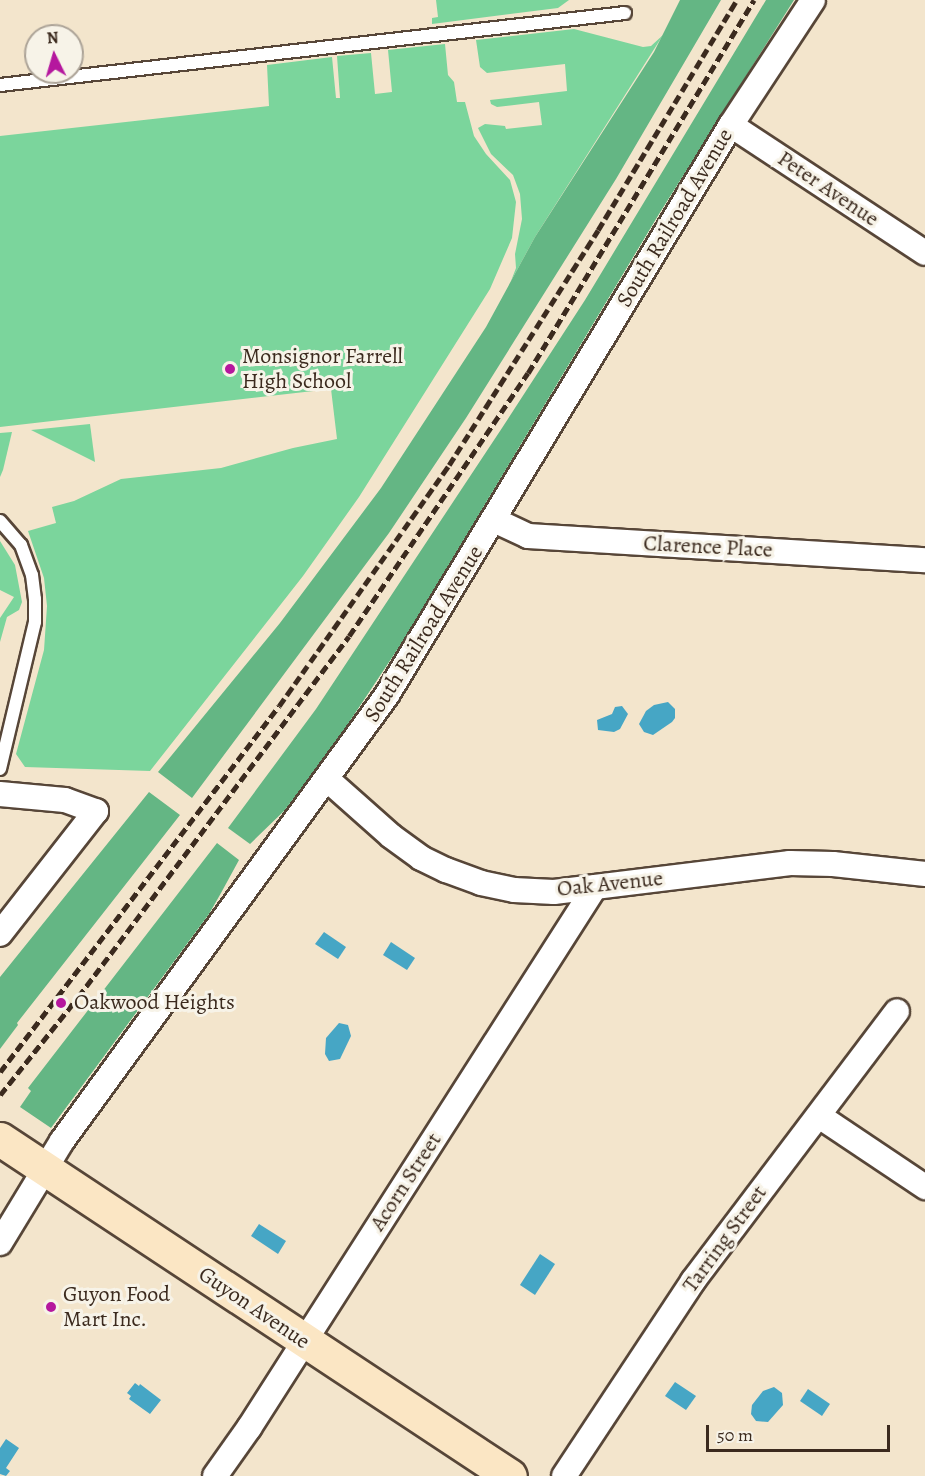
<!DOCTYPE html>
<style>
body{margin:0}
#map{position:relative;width:925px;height:1476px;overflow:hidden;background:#f3e5cc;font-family:Alegreya,serif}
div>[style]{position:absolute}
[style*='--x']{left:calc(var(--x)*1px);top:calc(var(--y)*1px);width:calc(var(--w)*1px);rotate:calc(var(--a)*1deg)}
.green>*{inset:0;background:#7bd59c}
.forest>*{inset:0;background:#64b684}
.water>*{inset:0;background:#46a6c5}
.roads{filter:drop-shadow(2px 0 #574638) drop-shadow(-2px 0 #574638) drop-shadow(0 2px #574638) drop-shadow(0 -2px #574638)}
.lane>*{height:12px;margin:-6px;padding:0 6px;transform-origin:6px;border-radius:6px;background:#fff}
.street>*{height:24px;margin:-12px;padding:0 12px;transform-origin:12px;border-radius:12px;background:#fff}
.secondary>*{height:33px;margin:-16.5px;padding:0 16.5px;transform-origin:16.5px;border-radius:16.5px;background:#fbe6c4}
.rail>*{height:4.5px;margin-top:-2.25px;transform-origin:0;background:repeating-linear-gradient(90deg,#3b2a1e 0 9px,transparent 0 13.5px)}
.dots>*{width:16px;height:16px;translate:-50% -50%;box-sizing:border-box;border:3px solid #f7f3e8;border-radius:50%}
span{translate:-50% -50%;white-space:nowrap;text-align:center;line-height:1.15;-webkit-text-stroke:6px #f7f3e8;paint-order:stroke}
.street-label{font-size:22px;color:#3b2a1e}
.poi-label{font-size:22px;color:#3b2a1e}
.left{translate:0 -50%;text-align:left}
.north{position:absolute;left:24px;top:24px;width:60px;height:60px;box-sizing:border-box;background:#f7f3e8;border:2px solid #aca397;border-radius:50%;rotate:355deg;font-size:16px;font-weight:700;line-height:24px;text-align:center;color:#3b2a1e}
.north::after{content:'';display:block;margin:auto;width:21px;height:27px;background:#b5179e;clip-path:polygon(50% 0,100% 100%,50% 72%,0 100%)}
.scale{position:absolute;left:706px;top:1425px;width:184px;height:27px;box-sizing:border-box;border:3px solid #3b2a1e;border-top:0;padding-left:8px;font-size:18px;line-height:21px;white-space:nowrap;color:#3b2a1e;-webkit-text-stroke:4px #f7f3e8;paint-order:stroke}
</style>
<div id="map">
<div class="green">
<div style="clip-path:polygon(436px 0,569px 0,558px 8px,432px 24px,432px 18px,438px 17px)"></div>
<div style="clip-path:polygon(574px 29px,643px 47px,651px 46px,663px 35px,535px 237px,511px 281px,516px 268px,515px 254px,522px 219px,520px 194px,513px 175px,491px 154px,478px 128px,485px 124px,505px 126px,506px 129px,542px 125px,539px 102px,497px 107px,491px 104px,490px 100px,567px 91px,565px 64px,487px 73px,480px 67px,476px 40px)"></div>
<div style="clip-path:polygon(445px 44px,448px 75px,454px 82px,457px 102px,465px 102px,474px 136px,486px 154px,510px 180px,516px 202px,512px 238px,490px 289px,359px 497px,303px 576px,150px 771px,25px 767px,16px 754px,44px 650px,47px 606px,44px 578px,28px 531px,56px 523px,52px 507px,74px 501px,121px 479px,221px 468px,293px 448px,337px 439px,331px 389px,0 427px,0 136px,269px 106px,267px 65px,332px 57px,336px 98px,340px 98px,337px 56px,371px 53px,375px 94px,392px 92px,388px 50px)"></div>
<div style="clip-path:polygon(90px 424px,95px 462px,31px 430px)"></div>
<div style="clip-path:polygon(12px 432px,3px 470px,0 477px,0 433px)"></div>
<div style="clip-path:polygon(0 541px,15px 565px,22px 602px,19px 610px,7px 617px,0 642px,0 618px,14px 597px,0 590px)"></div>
</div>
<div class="forest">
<div style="clip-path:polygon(680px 0,721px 0,616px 179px,466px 418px,389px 533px,192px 798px,158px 772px,280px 623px,381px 488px,486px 327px,535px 237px,654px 52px)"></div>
<div style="clip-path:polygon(766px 0,794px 0,659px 214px,403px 641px,330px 751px,284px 811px,250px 844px,228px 828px,316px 709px,502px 428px,585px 300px)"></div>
<div style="clip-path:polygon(149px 792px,180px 815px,17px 1023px,18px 1025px,0 1049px,0 977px)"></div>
<div style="clip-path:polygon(217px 843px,239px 860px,221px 893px,209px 914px,51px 1128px,20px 1107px,31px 1091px,28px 1088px)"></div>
</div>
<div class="water">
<div style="clip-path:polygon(668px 702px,675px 709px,675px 718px,672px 722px,653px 735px,644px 732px,639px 724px,646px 711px,654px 705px)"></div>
<div style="clip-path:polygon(622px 706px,628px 714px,620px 729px,614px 732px,598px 730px,597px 720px,612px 714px,615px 707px)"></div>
<div style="clip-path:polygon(324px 932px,346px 947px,338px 959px,315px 944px)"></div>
<div style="clip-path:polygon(391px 942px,415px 958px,407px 970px,383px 955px)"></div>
<div style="clip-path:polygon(339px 1023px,348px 1025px,351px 1036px,340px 1059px,329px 1061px,325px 1054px,326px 1038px)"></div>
<div style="clip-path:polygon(259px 1224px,286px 1241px,278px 1254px,251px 1236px)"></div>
<div style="clip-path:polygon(540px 1254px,555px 1264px,535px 1295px,520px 1285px)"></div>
<div style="clip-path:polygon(675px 1382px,696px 1396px,686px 1410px,665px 1396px)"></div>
<div style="clip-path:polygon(135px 1383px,139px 1386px,140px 1384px,161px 1400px,150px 1414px,129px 1399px,131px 1396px,127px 1393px)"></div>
<div style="clip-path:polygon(774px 1387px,782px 1393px,783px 1405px,768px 1422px,756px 1421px,751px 1414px,752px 1405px,763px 1391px)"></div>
<div style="clip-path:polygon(808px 1389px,830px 1404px,822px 1416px,800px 1401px)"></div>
<div style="clip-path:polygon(6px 1439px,19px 1448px,6px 1468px,10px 1471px,6px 1476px,0 1474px,0 1448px)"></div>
</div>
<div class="roads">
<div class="lane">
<div style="--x:0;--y:85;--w:629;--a:-6.57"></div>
<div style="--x:0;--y:521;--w:32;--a:49"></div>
<div style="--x:21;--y:545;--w:32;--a:70"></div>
<div style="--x:32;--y:575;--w:24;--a:83"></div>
<div style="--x:35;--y:599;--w:23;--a:90"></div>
<div style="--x:35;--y:622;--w:151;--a:103.4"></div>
</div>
<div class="street">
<div style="--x:731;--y:125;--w:232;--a:33.4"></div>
<div style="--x:494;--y:520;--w:38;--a:25"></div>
<div style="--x:528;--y:536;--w:398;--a:3.5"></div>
<div style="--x:328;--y:780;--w:84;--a:41.6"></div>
<div style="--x:391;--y:836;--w:37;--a:36"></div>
<div style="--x:421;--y:858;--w:28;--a:26"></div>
<div style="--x:446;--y:870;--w:37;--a:20"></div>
<div style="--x:481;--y:883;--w:34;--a:12"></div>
<div style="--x:514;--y:890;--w:40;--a:2.9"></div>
<div style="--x:554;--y:892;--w:238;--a:-7"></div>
<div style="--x:790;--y:863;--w:43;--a:1.3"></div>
<div style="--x:833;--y:864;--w:93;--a:6.2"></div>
<div style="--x:0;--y:794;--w:65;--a:5.3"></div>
<div style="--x:65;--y:800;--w:33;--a:20"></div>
<div style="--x:96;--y:811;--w:156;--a:128"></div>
<div style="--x:819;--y:1116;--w:128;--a:33.8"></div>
<div style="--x:0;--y:1243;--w:119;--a:-58.7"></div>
<div style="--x:62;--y:1141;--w:552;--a:-53.92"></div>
<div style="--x:387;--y:695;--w:666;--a:-58.89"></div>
<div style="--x:731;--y:125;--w:149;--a:-56.7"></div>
<div style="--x:215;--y:1476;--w:59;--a:-54.7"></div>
<div style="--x:249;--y:1428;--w:642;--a:-57.4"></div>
<div style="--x:564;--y:1476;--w:234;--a:-56.5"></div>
<div style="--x:693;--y:1281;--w:338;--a:-52.9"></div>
</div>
<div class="secondary">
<div style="--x:0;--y:1139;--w:611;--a:33.46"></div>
</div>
</div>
<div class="rail">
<div style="--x:0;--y:1072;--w:460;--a:-52.7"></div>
<div style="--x:279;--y:706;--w:295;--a:-54.8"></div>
<div style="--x:449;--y:465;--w:278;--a:-57.6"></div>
<div style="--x:598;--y:230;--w:269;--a:-58.9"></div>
<div style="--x:0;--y:1095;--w:125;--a:-51.5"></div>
<div style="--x:78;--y:997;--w:451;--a:-53.1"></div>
<div style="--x:349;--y:636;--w:318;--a:-55.8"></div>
<div style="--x:528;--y:373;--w:436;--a:-58.8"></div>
</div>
<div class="dots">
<div style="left:230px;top:369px;background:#b5179e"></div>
<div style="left:61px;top:1003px;background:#b5179e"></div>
<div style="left:51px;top:1307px;background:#b5179e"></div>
</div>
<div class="street-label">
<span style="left:828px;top:189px;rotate:34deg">Peter Avenue</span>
<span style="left:675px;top:218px;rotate:-59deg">South Railroad Avenue</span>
<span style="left:708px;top:547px;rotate:3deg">Clarence Place</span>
<span style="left:424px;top:634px;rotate:-58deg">South Railroad Avenue</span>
<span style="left:610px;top:884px;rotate:-6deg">Oak Avenue</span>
<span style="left:406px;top:1182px;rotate:-57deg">Acorn Street</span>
<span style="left:725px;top:1239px;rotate:-54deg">Tarring Street</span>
<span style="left:254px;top:1308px;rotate:34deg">Guyon Avenue</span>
</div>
<div class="poi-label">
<span class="left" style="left:242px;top:369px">Monsignor Farrell<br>High School</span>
<span class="left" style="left:74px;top:1003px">Oakwood Heights</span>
<span class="left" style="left:63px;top:1307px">Guyon Food<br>Mart Inc.</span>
</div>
<div class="north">N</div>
<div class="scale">50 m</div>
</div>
